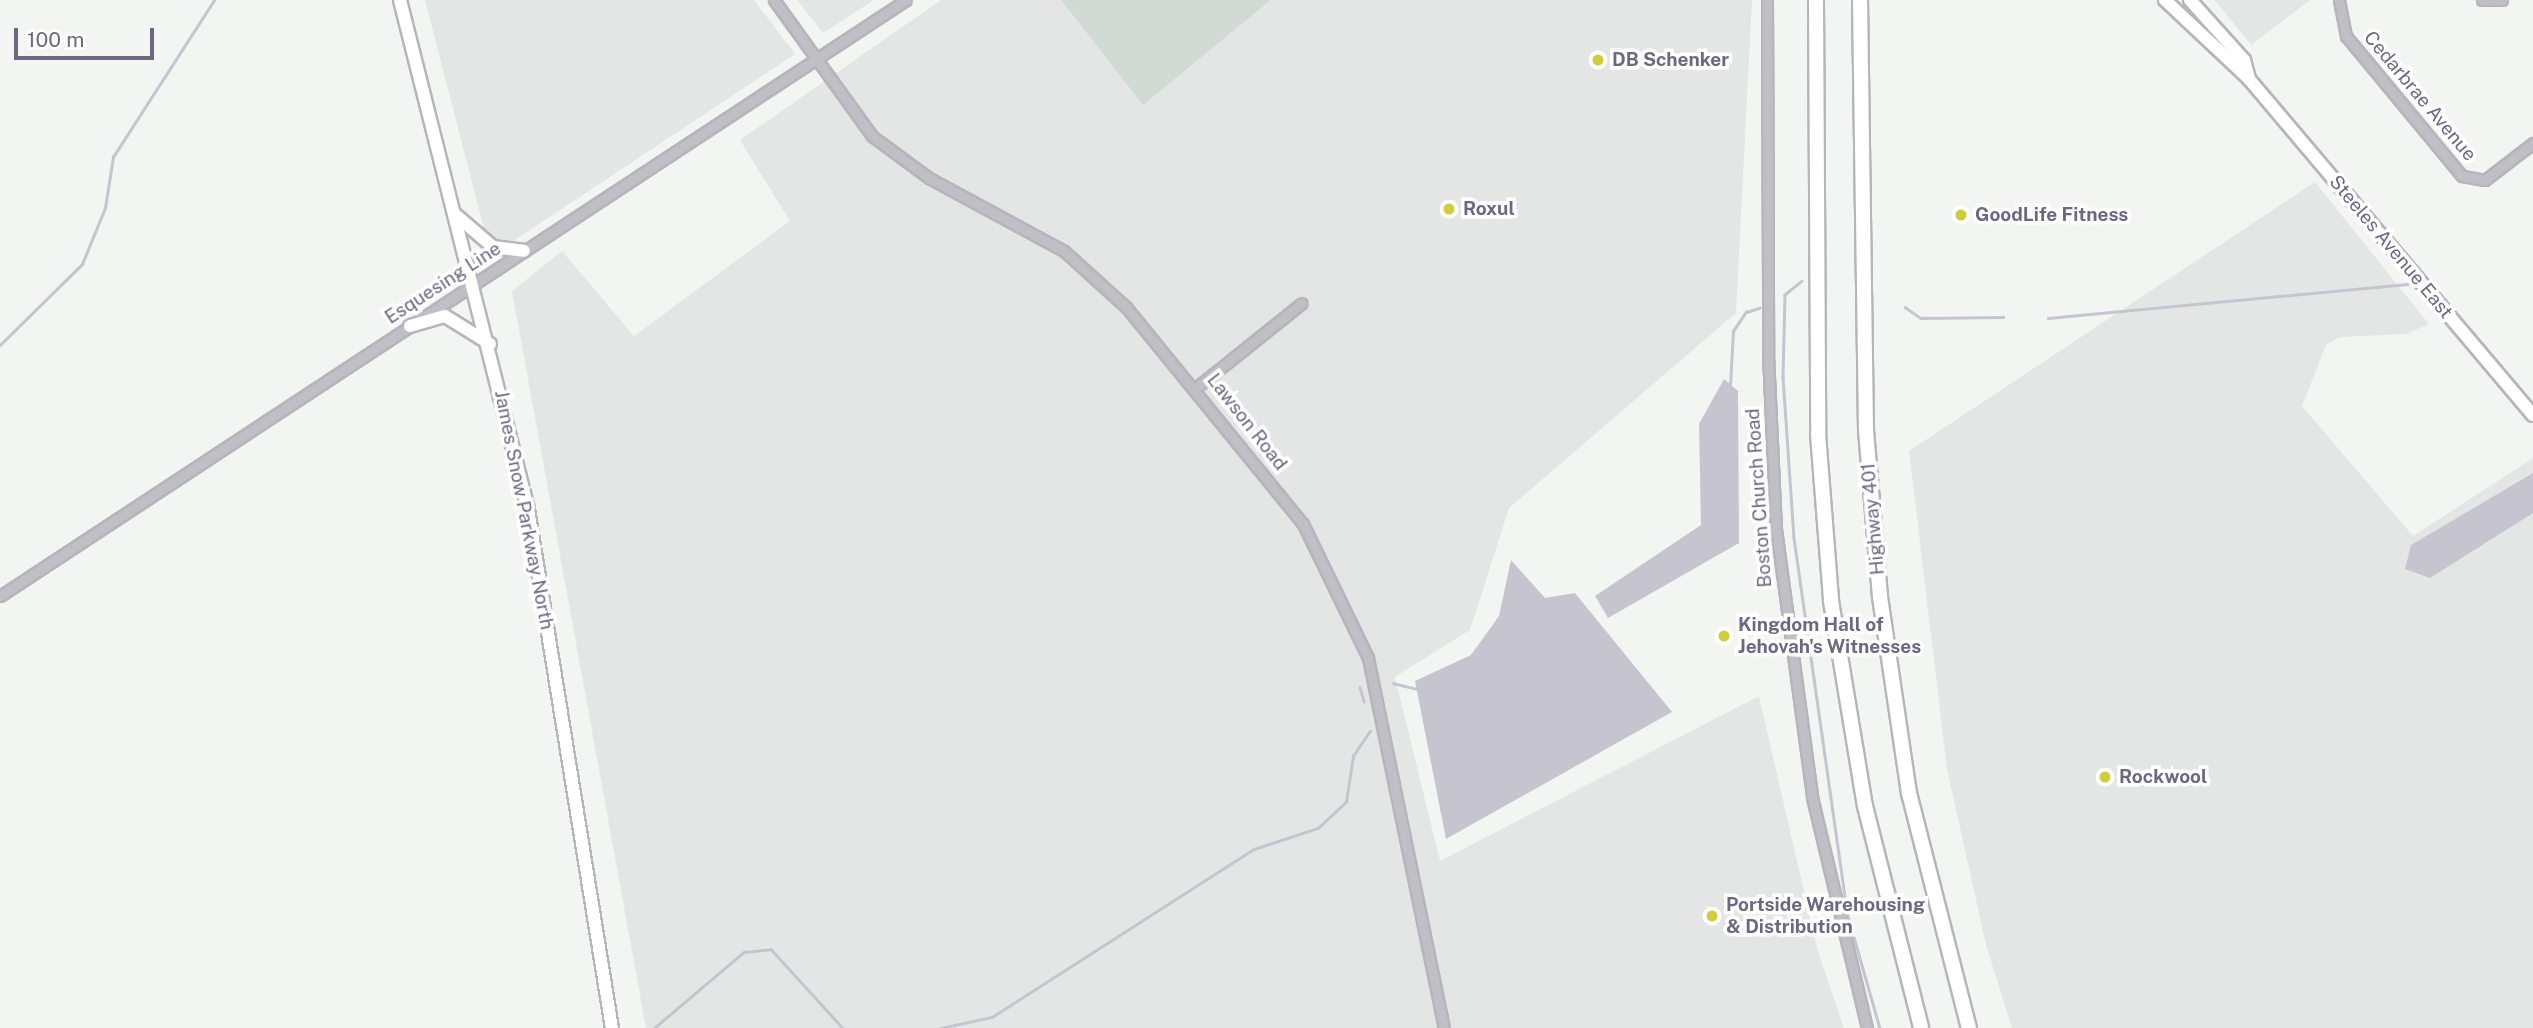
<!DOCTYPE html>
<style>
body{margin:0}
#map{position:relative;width:2533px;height:1028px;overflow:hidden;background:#f3f5f2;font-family:"Public Sans",sans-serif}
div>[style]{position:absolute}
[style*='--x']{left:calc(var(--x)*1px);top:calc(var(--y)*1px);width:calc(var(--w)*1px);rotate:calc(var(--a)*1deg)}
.built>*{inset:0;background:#e4e6e6}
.green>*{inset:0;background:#d2dad5}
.water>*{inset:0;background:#c6c4cf}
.stream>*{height:2.5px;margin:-1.25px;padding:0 1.25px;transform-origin:1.25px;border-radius:1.25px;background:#c6c4cf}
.roads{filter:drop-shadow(2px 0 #b6b5bb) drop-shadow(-2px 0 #b6b5bb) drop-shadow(0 2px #b6b5bb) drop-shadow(0 -2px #b6b5bb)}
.minor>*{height:9px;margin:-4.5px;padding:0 4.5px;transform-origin:4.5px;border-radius:4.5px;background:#c1bfc6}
.major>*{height:12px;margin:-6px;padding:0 6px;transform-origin:6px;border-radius:6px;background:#fff}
.highway>*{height:14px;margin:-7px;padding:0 7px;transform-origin:7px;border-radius:7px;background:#fff}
.dots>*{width:19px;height:19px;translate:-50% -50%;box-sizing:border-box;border:4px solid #fff;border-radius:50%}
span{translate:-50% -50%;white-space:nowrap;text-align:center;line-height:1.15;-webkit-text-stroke:7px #fff;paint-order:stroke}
.poi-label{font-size:19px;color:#6d6880;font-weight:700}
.left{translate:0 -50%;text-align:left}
.street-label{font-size:19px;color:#6d6880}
.scale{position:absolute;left:14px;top:28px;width:140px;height:32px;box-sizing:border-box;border:4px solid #6d6880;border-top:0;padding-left:9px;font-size:21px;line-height:24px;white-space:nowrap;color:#6d6880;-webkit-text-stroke:5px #fff;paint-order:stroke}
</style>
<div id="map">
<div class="built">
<div style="clip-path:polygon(425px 0,754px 0,795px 54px,491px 256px)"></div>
<div style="clip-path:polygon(797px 0,874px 0,823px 33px)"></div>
<div style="clip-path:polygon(941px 0,1061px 0,1143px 104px,1271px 0,1752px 0,1736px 313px,1509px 508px,1470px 630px,1395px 677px,1440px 861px,1759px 696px,1818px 952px,1844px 1028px,646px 1028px,512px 291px,562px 251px,634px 336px,790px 221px,740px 140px)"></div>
<div style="clip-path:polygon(2215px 0,2310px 0,2251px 45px)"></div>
<div style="clip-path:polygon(2315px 182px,2429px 324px,2406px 334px,2340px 337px,2326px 345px,2302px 406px,2413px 536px,2533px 458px,2533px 1028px,2012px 1028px,1986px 945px,1947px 769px,1909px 451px)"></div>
</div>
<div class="green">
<div style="clip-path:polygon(1061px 0,1271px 0,1143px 105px)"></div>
</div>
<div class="water">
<div style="clip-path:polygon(1724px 379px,1738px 391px,1739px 543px,1608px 618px,1595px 596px,1701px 525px,1699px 424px)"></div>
<div style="clip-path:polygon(2533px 473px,2533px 513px,2430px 578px,2405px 569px,2411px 545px)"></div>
<div style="clip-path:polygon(1511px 560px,1545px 598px,1575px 593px,1672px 712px,1446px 839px,1415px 681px,1471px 655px,1499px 616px)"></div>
</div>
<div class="stream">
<div style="--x:1802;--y:281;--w:22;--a:141"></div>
<div style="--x:1785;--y:295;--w:82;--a:91.4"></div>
<div style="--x:1783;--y:377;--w:161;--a:86.1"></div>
<div style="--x:1794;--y:538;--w:382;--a:81.9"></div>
<div style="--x:1848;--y:916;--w:116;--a:74.1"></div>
<div style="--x:1905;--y:307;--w:19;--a:35"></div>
<div style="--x:1921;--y:318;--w:82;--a:-0.7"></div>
<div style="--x:2048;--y:318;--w:361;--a:-5.4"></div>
<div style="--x:0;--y:345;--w:115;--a:-44.6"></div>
<div style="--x:82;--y:264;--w:61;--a:-67.7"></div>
<div style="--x:105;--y:208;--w:52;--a:-81.1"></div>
<div style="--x:113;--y:157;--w:187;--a:-57.2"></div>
<div style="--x:1730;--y:386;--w:55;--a:-86.9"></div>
<div style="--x:1733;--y:331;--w:23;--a:-56"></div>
<div style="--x:1746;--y:312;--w:14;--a:-17"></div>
<div style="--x:1393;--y:683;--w:25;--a:14"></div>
<div style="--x:1360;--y:687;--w:15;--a:74"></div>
<div style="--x:654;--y:1028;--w:118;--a:-40.2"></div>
<div style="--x:744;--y:952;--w:27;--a:-6"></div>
<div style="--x:771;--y:949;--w:107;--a:47.7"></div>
<div style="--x:941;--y:1028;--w:52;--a:-12.2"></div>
<div style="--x:992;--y:1017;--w:311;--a:-32.7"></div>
<div style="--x:1254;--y:849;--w:67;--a:-18.2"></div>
<div style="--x:1318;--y:828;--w:38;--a:-43"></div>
<div style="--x:1346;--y:802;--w:47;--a:-81.3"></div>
<div style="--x:1353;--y:756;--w:30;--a:-56"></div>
</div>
<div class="roads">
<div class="minor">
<div style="--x:774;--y:0;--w:168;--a:54.2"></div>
<div style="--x:872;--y:136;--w:71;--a:36.4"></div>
<div style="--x:929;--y:178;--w:153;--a:28.4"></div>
<div style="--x:1064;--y:251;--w:84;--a:42.1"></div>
<div style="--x:1126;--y:307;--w:280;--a:50.8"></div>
<div style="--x:1303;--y:524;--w:149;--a:64.1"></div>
<div style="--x:1368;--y:658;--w:378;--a:78.4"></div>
<div style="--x:1767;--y:0;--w:354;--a:89.8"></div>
<div style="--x:1768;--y:354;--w:175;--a:87.4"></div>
<div style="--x:1776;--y:529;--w:270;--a:82.3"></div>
<div style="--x:1812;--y:797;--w:237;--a:76.6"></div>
<div style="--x:2339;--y:0;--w:37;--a:79"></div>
<div style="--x:2346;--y:36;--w:182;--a:50.4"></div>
<div style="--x:2462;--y:176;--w:23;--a:10"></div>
<div style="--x:2485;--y:180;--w:61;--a:-37.6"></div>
<div style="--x:2482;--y:0;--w:20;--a:0"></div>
<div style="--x:1197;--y:387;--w:134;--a:-38.7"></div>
<div style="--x:0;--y:596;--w:1084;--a:-33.34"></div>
</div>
<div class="major">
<div style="--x:400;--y:0;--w:525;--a:75.88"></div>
<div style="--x:528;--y:509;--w:526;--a:80.81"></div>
<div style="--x:2165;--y:0;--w:115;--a:43.2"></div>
<div style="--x:2249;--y:79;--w:440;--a:49.8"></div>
<div style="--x:2190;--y:0;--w:81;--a:48"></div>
<div style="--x:2244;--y:60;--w:20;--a:75"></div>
<div style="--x:457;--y:216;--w:48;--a:40.7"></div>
<div style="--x:493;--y:247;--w:31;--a:7"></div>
<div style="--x:410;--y:326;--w:36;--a:-16"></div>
<div style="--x:445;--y:316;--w:53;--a:31.9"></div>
</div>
<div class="highway">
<div style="--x:1816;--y:0;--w:434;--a:89.7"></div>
<div style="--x:1818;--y:434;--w:168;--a:85.5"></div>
<div style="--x:1831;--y:601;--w:208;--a:80.6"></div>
<div style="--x:1865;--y:806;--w:229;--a:75.8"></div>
<div style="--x:1860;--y:0;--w:430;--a:89.2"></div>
<div style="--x:1866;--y:430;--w:168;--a:85.2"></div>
<div style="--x:1880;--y:597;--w:198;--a:81.6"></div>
<div style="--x:1909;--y:793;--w:243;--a:75.7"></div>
</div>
</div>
<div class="dots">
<div style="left:1598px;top:60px;background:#cece3a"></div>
<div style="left:1449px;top:209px;background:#cece3a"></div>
<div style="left:1961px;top:215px;background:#cece3a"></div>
<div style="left:1724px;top:636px;background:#cece3a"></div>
<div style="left:2105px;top:777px;background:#cece3a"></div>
<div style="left:1712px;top:916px;background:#cece3a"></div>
</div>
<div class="poi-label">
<span class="left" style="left:1612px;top:60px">DB Schenker</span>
<span class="left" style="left:1463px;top:209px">Roxul</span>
<span class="left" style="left:1975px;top:215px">GoodLife Fitness</span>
<span class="left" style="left:1738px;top:636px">Kingdom Hall of<br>Jehovah's Witnesses</span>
<span class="left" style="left:2119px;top:777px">Rockwool</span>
<span class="left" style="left:1726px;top:916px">Portside Warehousing<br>&amp; Distribution</span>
</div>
<div class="street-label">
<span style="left:2420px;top:96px;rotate:50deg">Cedarbrae Avenue</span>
<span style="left:2391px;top:247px;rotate:50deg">Steeles Avenue East</span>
<span style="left:443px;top:283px;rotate:-33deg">Esquesing Line</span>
<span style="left:1247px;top:422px;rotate:52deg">Lawson Road</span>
<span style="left:1759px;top:498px;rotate:-94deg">Boston Church Road</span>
<span style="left:524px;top:510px;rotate:79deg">James Snow Parkway North</span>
<span style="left:1873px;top:519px;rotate:-95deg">Highway 401</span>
</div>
<div class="scale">100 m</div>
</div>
